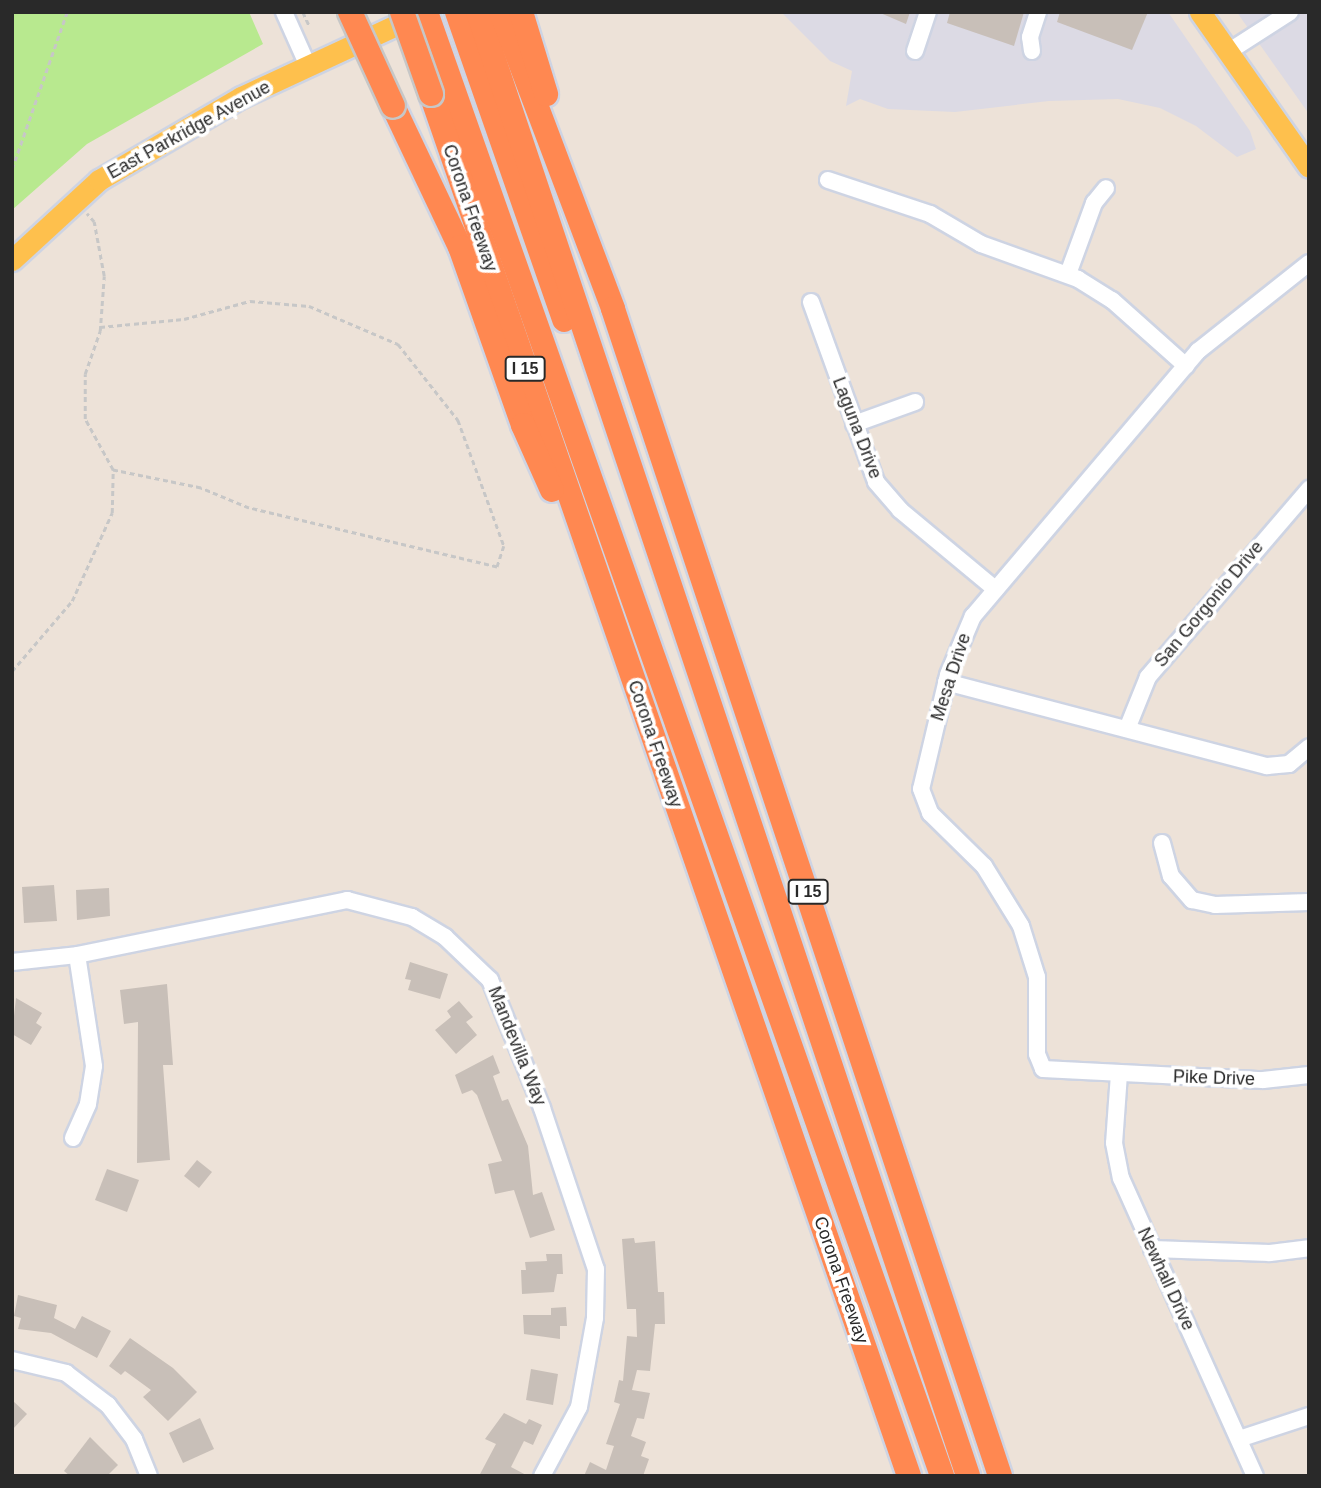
<!DOCTYPE html>
<style>
body{margin:0}
#map{position:relative;width:1321px;height:1488px;overflow:hidden;background:#ede2d8;font-family:Helvetica,sans-serif}
div>[style]{position:absolute}
[style*='--x']{left:calc(var(--x)*1px);top:calc(var(--y)*1px);width:calc(var(--w)*1px);rotate:calc(var(--a)*1deg)}
.industrial>*{inset:0;background:#dcdae4}
.green>*{inset:0;background:#b8e98f}
.building>*{inset:0;background:#c8bfb8}
.path>*{height:2.5px;margin-top:-1.25px;transform-origin:0;background:repeating-linear-gradient(90deg,#c7c7c7 0 5px,transparent 0 8.5px)}
.roads{filter:drop-shadow(2px 0 #ced4e3) drop-shadow(-2px 0 #ced4e3) drop-shadow(0 2px #ced4e3) drop-shadow(0 -2px #ced4e3)}
.minor>*{height:16px;margin:-8px;padding:0 8px;transform-origin:8px;border-radius:8px;background:#fff}
.major>*{height:21px;margin:-10.5px;padding:0 10.5px;transform-origin:10.5px;border-radius:10.5px;background:#fec04d}
.highway>*{height:24px;margin:-12px;padding:0 12px;transform-origin:12px;border-radius:12px;background:#ff8851}
.bridges{filter:drop-shadow(2px 0 #c7c7c7) drop-shadow(-2px 0 #c7c7c7) drop-shadow(0 2px #c7c7c7) drop-shadow(0 -2px #c7c7c7)}
.highway-bridge>*{height:24px;margin:-12px;padding:0 12px;transform-origin:12px;border-radius:12px;background:#ff8851}
span{translate:-50% -50%;white-space:nowrap;text-align:center;line-height:1.15;-webkit-text-stroke:7px #fff;paint-order:stroke}
.shield-label span{padding:2px 5px;background:#fff;border:2px solid;border-radius:5px;-webkit-text-stroke-width:0}
.shield-label{font-size:16px;color:#292929;font-weight:700}
.street-label{font-size:18px;color:#292929}
.frame{position:absolute;inset:0;border:14px solid #292929;pointer-events:none}
</style>
<div id="map">
<div class="industrial">
<div style="clip-path:polygon(781px 12px,1168px 12px,1250px 131px,1256px 149px,1237px 157px,1196px 126px,1160px 108px,1118px 99px,1049px 101px,955px 112px,888px 109px,860px 99px,846px 106px,852px 71px,830px 61px)"></div>
<div style="clip-path:polygon(1237px 12px,1309px 12px,1309px 114px,1243px 21px)"></div>
</div>
<div class="green">
<div style="clip-path:polygon(12px 12px,249px 12px,263px 44px,87px 144px,12px 210px)"></div>
</div>
<div class="building">
<div style="clip-path:polygon(878px 12px,910px 12px,906px 24px)"></div>
<div style="clip-path:polygon(950px 12px,1024px 12px,1014px 46px,947px 23px)"></div>
<div style="clip-path:polygon(1060px 12px,1148px 12px,1132px 50px,1057px 22px)"></div>
<div style="clip-path:polygon(54px 885px,57px 921px,24px 923px,22px 887px)"></div>
<div style="clip-path:polygon(109px 888px,110px 916px,77px 920px,76px 890px)"></div>
<div style="clip-path:polygon(410px 962px,448px 974px,440px 999px,408px 990px,411px 980px,405px 979px)"></div>
<div style="clip-path:polygon(167px 984px,173px 1065px,163px 1065px,170px 1160px,137px 1163px,138px 1022px,124px 1024px,120px 990px)"></div>
<div style="clip-path:polygon(16px 998px,42px 1013px,36px 1023px,42px 1027px,31px 1045px,12px 1034px)"></div>
<div style="clip-path:polygon(459px 1001px,473px 1017px,466px 1022px,477px 1035px,456px 1054px,435px 1030px,451px 1017px,447px 1011px)"></div>
<div style="clip-path:polygon(493px 1055px,500px 1073px,493px 1076px,502px 1101px,508px 1099px,528px 1146px,533px 1195px,542px 1192px,555px 1230px,530px 1238px,514px 1190px,495px 1194px,488px 1164px,502px 1161px,477px 1095px,472px 1090px,462px 1094px,455px 1075px)"></div>
<div style="clip-path:polygon(197px 1160px,212px 1172px,199px 1188px,184px 1176px)"></div>
<div style="clip-path:polygon(107px 1169px,139px 1180px,127px 1212px,95px 1200px)"></div>
<div style="clip-path:polygon(634px 1238px,635px 1243px,655px 1241px,658px 1292px,664px 1292px,665px 1324px,655px 1324px,650px 1371px,637px 1370px,632px 1390px,650px 1393px,644px 1419px,637px 1418px,631px 1436px,646px 1442px,641px 1456px,649px 1459px,643px 1476px,584px 1476px,590px 1462px,606px 1470px,614px 1446px,606px 1444px,620px 1404px,614px 1402px,619px 1380px,623px 1381px,627px 1336px,637px 1337px,636px 1309px,627px 1309px,622px 1239px)"></div>
<div style="clip-path:polygon(546px 1254px,562px 1254px,563px 1274px,557px 1274px,554px 1292px,522px 1294px,521px 1270px,526px 1270px,525px 1262px,547px 1261px)"></div>
<div style="clip-path:polygon(18px 1295px,57px 1305px,54px 1318px,75px 1329px,82px 1316px,111px 1331px,97px 1358px,51px 1333px,18px 1329px,21px 1318px,14px 1316px)"></div>
<div style="clip-path:polygon(566px 1307px,567px 1326px,560px 1326px,560px 1339px,524px 1334px,523px 1315px,551px 1315px,551px 1308px)"></div>
<div style="clip-path:polygon(130px 1338px,173px 1368px,197px 1392px,168px 1421px,143px 1397px,151px 1390px,125px 1371px,121px 1375px,109px 1366px)"></div>
<div style="clip-path:polygon(531px 1369px,558px 1374px,553px 1405px,526px 1400px)"></div>
<div style="clip-path:polygon(12px 1400px,27px 1414px,12px 1430px)"></div>
<div style="clip-path:polygon(504px 1413px,526px 1424px,529px 1419px,542px 1425px,533px 1445px,524px 1441px,511px 1467px,528px 1476px,479px 1476px,496px 1444px,485px 1439px)"></div>
<div style="clip-path:polygon(200px 1418px,214px 1449px,183px 1463px,169px 1433px)"></div>
<div style="clip-path:polygon(90px 1437px,118px 1465px,107px 1476px,70px 1476px,64px 1471px)"></div>
</div>
<div class="path">
<div style="--x:303;--y:12;--w:14;--a:65"></div>
<div style="--x:12;--y:169;--w:166;--a:-70.7"></div>
<div style="--x:100;--y:327;--w:84;--a:-5.4"></div>
<div style="--x:184;--y:319;--w:68;--a:-15.3"></div>
<div style="--x:250;--y:301;--w:59;--a:4.8"></div>
<div style="--x:309;--y:306;--w:97;--a:23.1"></div>
<div style="--x:398;--y:344;--w:97;--a:51.7"></div>
<div style="--x:458;--y:420;--w:134;--a:69.9"></div>
<div style="--x:504;--y:546;--w:22;--a:108"></div>
<div style="--x:497;--y:567;--w:255;--a:-166.6"></div>
<div style="--x:249;--y:508;--w:52;--a:-157.4"></div>
<div style="--x:201;--y:488;--w:90;--a:-168.4"></div>
<div style="--x:12;--y:671;--w:92;--a:-49.4"></div>
<div style="--x:72;--y:601;--w:97;--a:-65.6"></div>
<div style="--x:112;--y:513;--w:43;--a:-88.7"></div>
<div style="--x:113;--y:470;--w:58;--a:-118.8"></div>
<div style="--x:85;--y:419;--w:45;--a:-90"></div>
<div style="--x:85;--y:374;--w:46;--a:-70.8"></div>
<div style="--x:100;--y:331;--w:55;--a:-85.8"></div>
<div style="--x:104;--y:276;--w:55;--a:-100.5"></div>
<div style="--x:94;--y:222;--w:11;--a:-131"></div>
</div>
<div class="roads">
<div class="minor">
<div style="--x:284;--y:12;--w:59;--a:66"></div>
<div style="--x:915;--y:51;--w:41;--a:-71.6"></div>
<div style="--x:1032;--y:51;--w:14;--a:-98"></div>
<div style="--x:1030;--y:37;--w:26;--a:-72"></div>
<div style="--x:1228;--y:52;--w:74;--a:-32.8"></div>
<div style="--x:828;--y:180;--w:108;--a:18.4"></div>
<div style="--x:930;--y:214;--w:59;--a:30.5"></div>
<div style="--x:981;--y:244;--w:103;--a:19.8"></div>
<div style="--x:1078;--y:279;--w:40;--a:32"></div>
<div style="--x:1112;--y:300;--w:99;--a:41.7"></div>
<div style="--x:1309;--y:263;--w:142;--a:141.6"></div>
<div style="--x:1198;--y:351;--w:348;--a:130.3"></div>
<div style="--x:973;--y:616;--w:64;--a:113"></div>
<div style="--x:948;--y:675;--w:117;--a:103.3"></div>
<div style="--x:921;--y:789;--w:26;--a:69"></div>
<div style="--x:930;--y:813;--w:76;--a:44.5"></div>
<div style="--x:984;--y:866;--w:70;--a:58.3"></div>
<div style="--x:1021;--y:926;--w:53;--a:72.6"></div>
<div style="--x:1037;--y:977;--w:77;--a:90"></div>
<div style="--x:1037;--y:1054;--w:16;--a:68"></div>
<div style="--x:1043;--y:1069;--w:220;--a:2.9"></div>
<div style="--x:1263;--y:1080;--w:46;--a:-6.2"></div>
<div style="--x:1068;--y:274;--w:76;--a:-69.9"></div>
<div style="--x:1094;--y:203;--w:19;--a:-51"></div>
<div style="--x:811;--y:302;--w:191;--a:70.1"></div>
<div style="--x:876;--y:482;--w:37;--a:49"></div>
<div style="--x:900;--y:510;--w:124;--a:39.7"></div>
<div style="--x:854;--y:424;--w:65;--a:-19.8"></div>
<div style="--x:946;--y:682;--w:332;--a:14.7"></div>
<div style="--x:1267;--y:766;--w:22;--a:-5"></div>
<div style="--x:1289;--y:764;--w:26;--a:-40"></div>
<div style="--x:1127;--y:729;--w:56;--a:-68"></div>
<div style="--x:1148;--y:677;--w:248;--a:-49.4"></div>
<div style="--x:1162;--y:843;--w:34;--a:75"></div>
<div style="--x:1171;--y:876;--w:32;--a:49"></div>
<div style="--x:1192;--y:900;--w:24;--a:12"></div>
<div style="--x:1215;--y:905;--w:94;--a:-1.8"></div>
<div style="--x:12;--y:962;--w:65;--a:-6.1"></div>
<div style="--x:77;--y:955;--w:276;--a:-11.5"></div>
<div style="--x:347;--y:900;--w:67;--a:14.7"></div>
<div style="--x:412;--y:917;--w:39;--a:31"></div>
<div style="--x:445;--y:937;--w:62;--a:43.7"></div>
<div style="--x:490;--y:980;--w:138;--a:67.9"></div>
<div style="--x:542;--y:1108;--w:170;--a:71.5"></div>
<div style="--x:596;--y:1269;--w:49;--a:91.2"></div>
<div style="--x:595;--y:1318;--w:90;--a:100.2"></div>
<div style="--x:579;--y:1407;--w:78;--a:118.2"></div>
<div style="--x:1119;--y:1074;--w:69;--a:94.1"></div>
<div style="--x:1114;--y:1143;--w:36;--a:79"></div>
<div style="--x:1121;--y:1178;--w:327;--a:65.8"></div>
<div style="--x:73;--y:1138;--w:37;--a:-66"></div>
<div style="--x:88;--y:1104;--w:38;--a:-81"></div>
<div style="--x:94;--y:1066;--w:112;--a:-98.7"></div>
<div style="--x:1152;--y:1249;--w:118;--a:1.9"></div>
<div style="--x:1270;--y:1253;--w:39;--a:-7"></div>
<div style="--x:12;--y:1360;--w:56;--a:13.5"></div>
<div style="--x:66;--y:1373;--w:53;--a:37.3"></div>
<div style="--x:108;--y:1405;--w:43;--a:52.6"></div>
<div style="--x:134;--y:1439;--w:40;--a:68"></div>
<div style="--x:1239;--y:1439;--w:74;--a:-18.2"></div>
</div>
<div class="major">
<div style="--x:1200;--y:12;--w:189;--a:54.9"></div>
<div style="--x:12;--y:260;--w:118;--a:-42.6"></div>
<div style="--x:99;--y:180;--w:164;--a:-30.3"></div>
<div style="--x:241;--y:97;--w:195;--a:-24.9"></div>
</div>
<div class="highway">
<div style="--x:426;--y:12;--w:1552;--a:70.58"></div>
<div style="--x:457;--y:12;--w:326;--a:70.8"></div>
<div style="--x:478;--y:12;--w:1544;--a:71.49"></div>
<div style="--x:501;--y:12;--w:317;--a:69.3"></div>
<div style="--x:613;--y:309;--w:1229;--a:71.65"></div>
<div style="--x:521;--y:12;--w:86;--a:73"></div>
<div style="--x:431;--y:94;--w:1462;--a:70.92"></div>
<div style="--x:393;--y:106;--w:156;--a:64.6"></div>
<div style="--x:460;--y:247;--w:189;--a:70.5"></div>
<div style="--x:523;--y:425;--w:71;--a:66"></div>
</div>
</div>
<div class="bridges">
<div class="highway-bridge">
<div style="--x:350;--y:12;--w:103;--a:65.4"></div>
<div style="--x:402;--y:12;--w:87;--a:70.5"></div>
</div>
</div>
<div class="shield-label">
<span style="left:525px;top:369px">I 15</span>
<span style="left:808px;top:892px">I 15</span>
</div>
<div class="street-label">
<span style="left:189px;top:130px;rotate:-29deg">East Parkridge Avenue</span>
<span style="left:470px;top:208px;rotate:71deg">Corona Freeway</span>
<span style="left:857px;top:428px;rotate:69deg">Laguna Drive</span>
<span style="left:1209px;top:604px;rotate:-50deg">San Gorgonio Drive</span>
<span style="left:951px;top:677px;rotate:-72deg">Mesa Drive</span>
<span style="left:655px;top:744px;rotate:71deg">Corona Freeway</span>
<span style="left:517px;top:1046px;rotate:68deg">Mandevilla Way</span>
<span style="left:1214px;top:1078px;rotate:2deg">Pike Drive</span>
<span style="left:1166px;top:1279px;rotate:65deg">Newhall Drive</span>
<span style="left:841px;top:1280px;rotate:71deg">Corona Freeway</span>
</div>
<div class="frame"></div>
</div>
